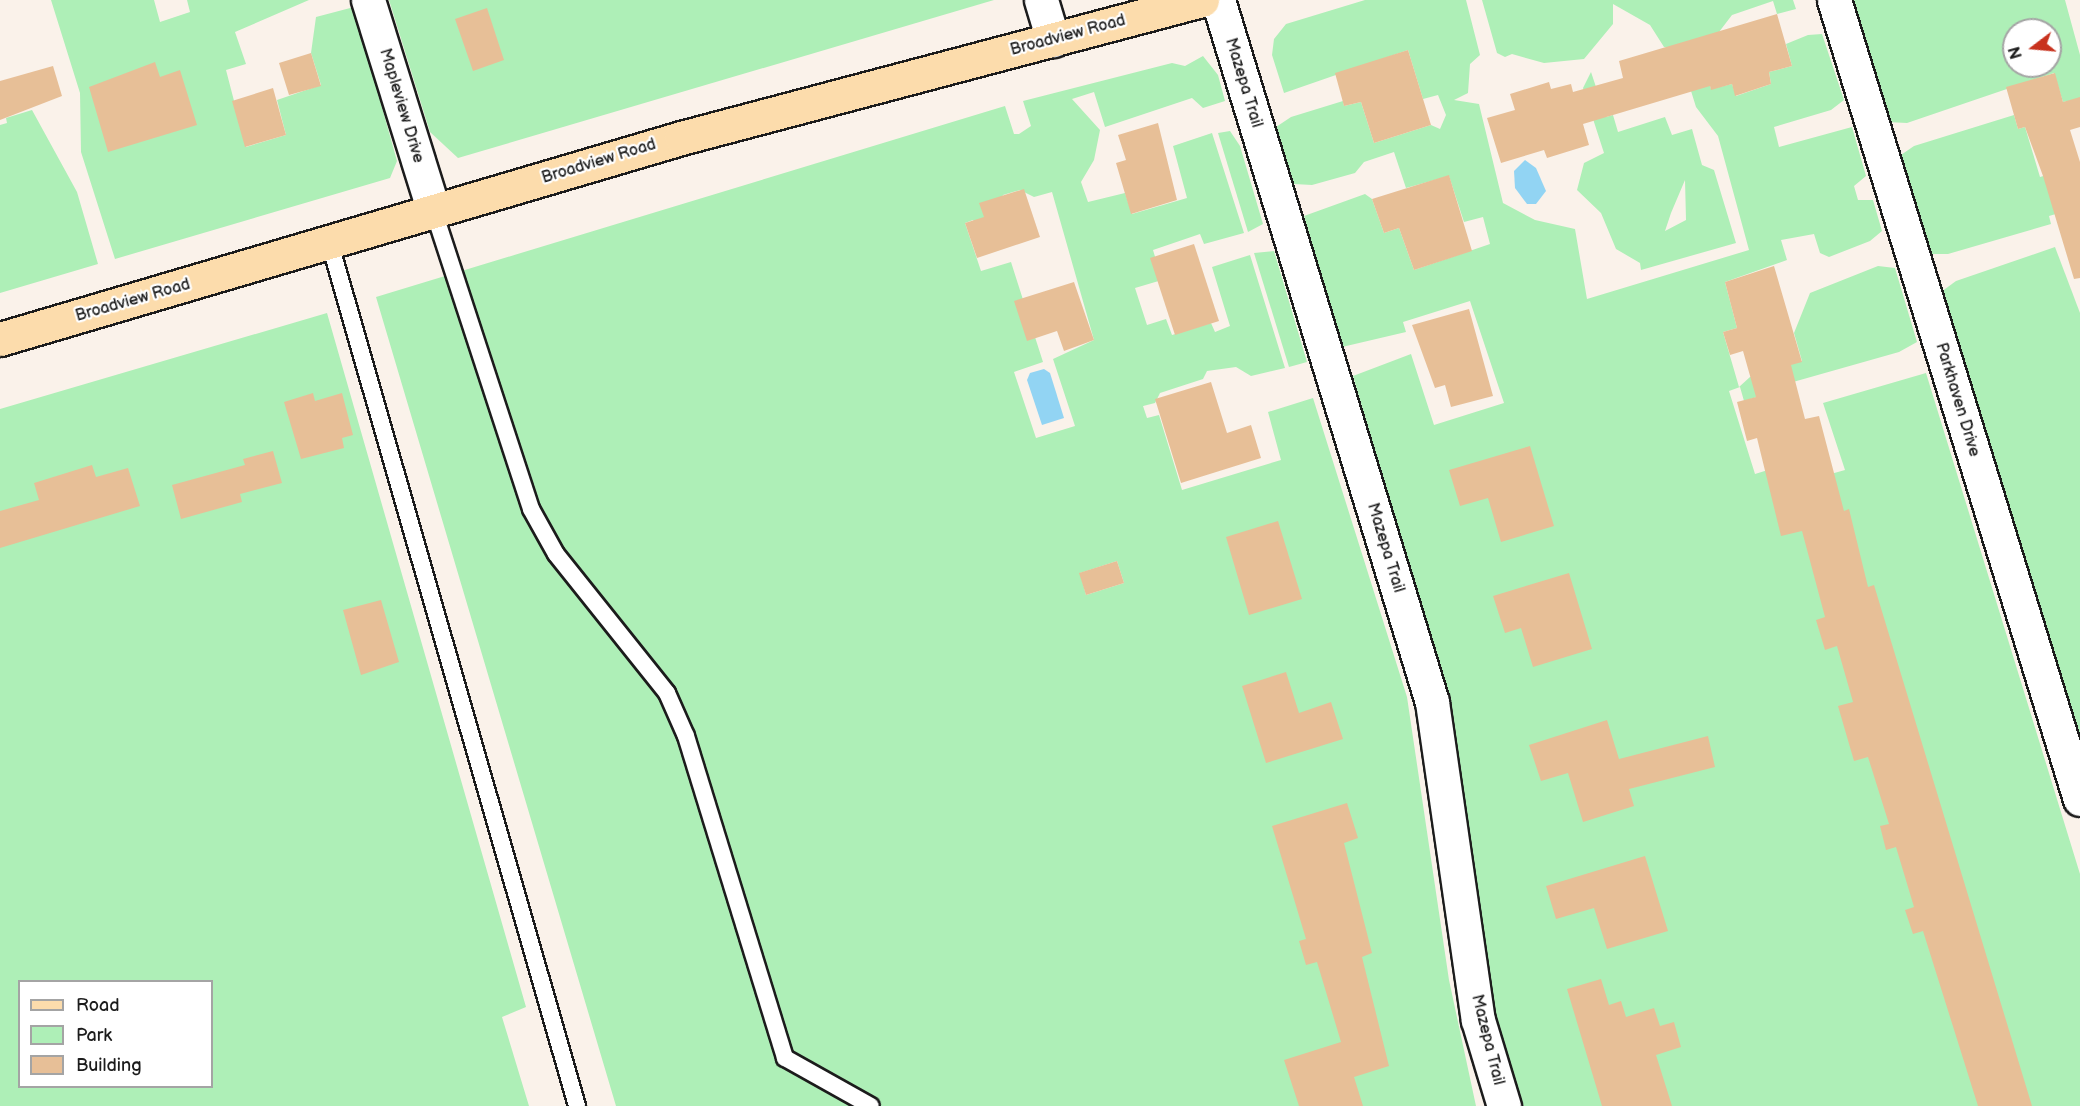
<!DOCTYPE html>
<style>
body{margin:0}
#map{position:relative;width:2080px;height:1106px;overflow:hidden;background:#faf2ea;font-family:"Balsamiq Sans",sans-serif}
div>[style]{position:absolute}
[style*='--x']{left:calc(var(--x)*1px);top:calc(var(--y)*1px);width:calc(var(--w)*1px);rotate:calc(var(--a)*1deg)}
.green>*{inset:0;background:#aeefb7}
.water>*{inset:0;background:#92d4f3}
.building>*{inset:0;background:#e7bf97}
.roads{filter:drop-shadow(2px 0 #1c1c1c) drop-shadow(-2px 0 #1c1c1c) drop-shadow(0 2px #1c1c1c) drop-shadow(0 -2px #1c1c1c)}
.lane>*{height:16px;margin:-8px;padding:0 8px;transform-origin:8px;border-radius:8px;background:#fff}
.street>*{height:33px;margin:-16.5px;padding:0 16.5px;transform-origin:16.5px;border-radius:16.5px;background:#fff}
.primary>*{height:33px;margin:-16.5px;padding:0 16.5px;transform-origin:16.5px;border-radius:16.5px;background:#fcdcac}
span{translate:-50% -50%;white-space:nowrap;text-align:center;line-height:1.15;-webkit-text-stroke:4.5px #fff;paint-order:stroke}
.street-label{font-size:16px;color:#1c1c1c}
.legend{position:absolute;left:18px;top:980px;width:195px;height:108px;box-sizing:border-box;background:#fff;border:2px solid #a4a4a4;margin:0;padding:8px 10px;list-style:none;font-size:18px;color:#1c1c1c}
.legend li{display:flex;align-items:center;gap:12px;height:30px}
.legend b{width:30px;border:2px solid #a4a4a4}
.north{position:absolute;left:2002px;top:18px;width:60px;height:60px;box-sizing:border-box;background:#fff;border:2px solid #a4a4a4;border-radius:50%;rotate:254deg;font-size:16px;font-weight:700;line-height:24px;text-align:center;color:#1c1c1c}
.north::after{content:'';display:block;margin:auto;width:21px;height:27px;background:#c8321e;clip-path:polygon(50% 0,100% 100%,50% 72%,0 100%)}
</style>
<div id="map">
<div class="green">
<div style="clip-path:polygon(51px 0,154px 0,160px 22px,190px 12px,187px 0,309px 0,235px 32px,246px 64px,226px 70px,246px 147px,286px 135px,277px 100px,321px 85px,311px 53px,316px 17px,354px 7px,397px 161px,390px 178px,115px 259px,81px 152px,80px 93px)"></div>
<div style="clip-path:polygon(389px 0,994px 0,458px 158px,430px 132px)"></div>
<div style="clip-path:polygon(1365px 0,1466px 0,1480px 55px,1470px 64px,1468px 93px,1454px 100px,1479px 104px,1503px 203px,1535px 220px,1575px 229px,1587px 299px,1749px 250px,1718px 136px,1696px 107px,1678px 49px,1687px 48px,1664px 47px,1650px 25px,1613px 4px,1613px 24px,1584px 59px,1544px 63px,1512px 54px,1505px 57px,1497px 53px,1482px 0,1793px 0,1796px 9px,1777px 14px,1773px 1px,1732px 15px,1706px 49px,1697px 49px,1711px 89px,1732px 84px,1736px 96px,1771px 84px,1769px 72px,1792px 66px,1786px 44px,1808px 35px,1822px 34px,1844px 100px,1831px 110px,1774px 127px,1779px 147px,1852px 127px,1866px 176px,1854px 186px,1858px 200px,1873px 200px,1882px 231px,1870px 241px,1829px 257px,1820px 253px,1814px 234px,1781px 240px,1787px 260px,1725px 282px,1737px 328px,1723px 332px,1739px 387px,1750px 377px,1802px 361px,1794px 333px,1810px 293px,1878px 266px,1895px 268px,1917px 342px,1899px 352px,1786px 384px,1786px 388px,1744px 401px,1740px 387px,1729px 391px,1755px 474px,1781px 466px,1788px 486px,1845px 470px,1823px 403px,1926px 373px,2080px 874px,2080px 1106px,1515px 1106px,1493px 1016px,1455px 741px,1442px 680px,1353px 376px,1411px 354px,1434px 425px,1504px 403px,1470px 301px,1403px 322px,1406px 332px,1342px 347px,1304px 216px,1365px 194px,1372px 199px,1384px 233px,1399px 228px,1414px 270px,1490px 244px,1483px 217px,1464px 222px,1449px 176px,1406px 188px,1394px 152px,1364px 162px,1355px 173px,1312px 185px,1294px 184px,1276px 127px,1291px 117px,1343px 101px,1344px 106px,1361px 102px,1374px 143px,1431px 125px,1440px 129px,1446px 115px,1438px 95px,1423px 99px,1408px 50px,1284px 93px,1272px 55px,1274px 39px,1286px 24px)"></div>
<div style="clip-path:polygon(evenodd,1852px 0,2065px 0,2080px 55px,2080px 99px,2063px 102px,2054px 73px,1907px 123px,1887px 122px,1852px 0,2014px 30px,2050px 30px,2050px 66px,2014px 66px,2014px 30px)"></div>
<div style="clip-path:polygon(evenodd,1203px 56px,1218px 75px,1225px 101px,1203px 108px,1192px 98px,1105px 127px,1094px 92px,1072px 99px,1100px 130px,1094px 160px,1081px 182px,1088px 202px,1125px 193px,1132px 214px,1187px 198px,1173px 146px,1212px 133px,1244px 233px,1204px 244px,1200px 234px,1153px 250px,1162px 280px,1135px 288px,1147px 325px,1166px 319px,1172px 335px,1211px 323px,1215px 332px,1230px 326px,1212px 267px,1250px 255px,1285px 368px,1251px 376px,1236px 367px,1207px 371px,1203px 379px,1160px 393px,1155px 403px,1143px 406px,1147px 418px,1159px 415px,1182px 490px,1281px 460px,1268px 412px,1313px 398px,1407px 697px,1449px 980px,1476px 1106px,616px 1106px,376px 297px,1005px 106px,1014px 134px,1019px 134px,1031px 126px,1023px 101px,1172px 63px,1185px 66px,1203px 56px,1020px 190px,1034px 197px,1052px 192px,1094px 340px,1053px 359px,1075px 426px,1036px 438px,1014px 372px,1043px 362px,1011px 262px,981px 271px,965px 223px,973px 220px,977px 225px,993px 217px,1003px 195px,1020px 190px,1203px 56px,1117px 561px,1124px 583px,1086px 595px,1080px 573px,1117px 561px)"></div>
<div style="clip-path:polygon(evenodd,1591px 72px,1606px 117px,1613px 115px,1618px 132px,1665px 117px,1672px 135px,1692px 129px,1702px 165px,1714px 170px,1736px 243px,1641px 270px,1640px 263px,1616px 249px,1601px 213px,1577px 190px,1584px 163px,1604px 153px,1583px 88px,1591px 72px,1685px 180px,1686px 220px,1665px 231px,1671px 213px,1685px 180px)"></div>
<div style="clip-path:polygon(32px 110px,77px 192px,98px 264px,0 293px,0 125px,7px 123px,6px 118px)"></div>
<div style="clip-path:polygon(2014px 115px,2018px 129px,2025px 127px,2040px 177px,2080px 165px,2080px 207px,2049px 216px,2051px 224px,1948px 254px,1931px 254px,1898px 157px,1914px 146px)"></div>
<div style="clip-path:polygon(1230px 131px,1240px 146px,1263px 224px,1248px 232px,1218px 133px)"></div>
<div style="clip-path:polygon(2055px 247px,2080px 313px,2080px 744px,1941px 292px,1956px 281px)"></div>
<div style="clip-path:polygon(1274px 251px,1307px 362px,1289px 367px,1254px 253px)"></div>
<div style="clip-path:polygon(evenodd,327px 313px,526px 1007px,502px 1017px,529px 1106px,0 1106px,0 409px,327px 313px,20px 982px,212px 982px,212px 1086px,20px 1086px,20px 982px)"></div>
</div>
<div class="water">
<div style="clip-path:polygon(1525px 160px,1536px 168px,1546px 191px,1536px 204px,1527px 204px,1515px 188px,1514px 171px)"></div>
<div style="clip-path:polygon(1044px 369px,1050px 373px,1064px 418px,1042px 425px,1027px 380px,1030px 373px)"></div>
</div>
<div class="building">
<div style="clip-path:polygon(487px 8px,504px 60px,473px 71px,455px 19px)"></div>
<div style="clip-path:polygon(1777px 14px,1792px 66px,1769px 72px,1771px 84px,1735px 96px,1732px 84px,1711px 90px,1710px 86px,1583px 124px,1589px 145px,1547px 158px,1544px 150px,1501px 163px,1487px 118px,1515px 110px,1510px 94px,1549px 82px,1551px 89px,1571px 84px,1573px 92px,1623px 78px,1619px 61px)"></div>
<div style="clip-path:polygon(1408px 50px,1431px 125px,1374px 143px,1361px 102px,1344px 106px,1335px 73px)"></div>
<div style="clip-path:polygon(311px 53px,321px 86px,289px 95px,279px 63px)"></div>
<div style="clip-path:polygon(155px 62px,160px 77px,180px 70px,197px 125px,108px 152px,89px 87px)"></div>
<div style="clip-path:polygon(53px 66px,62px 96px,0 120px,0 81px)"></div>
<div style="clip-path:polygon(2055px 73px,2063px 102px,2080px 97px,2080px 127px,2070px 130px,2080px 162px,2080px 278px,2074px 279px,2043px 176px,2025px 127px,2018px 129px,2006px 87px)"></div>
<div style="clip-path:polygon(273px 88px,286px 135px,245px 147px,232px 101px)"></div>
<div style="clip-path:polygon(1158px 123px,1177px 200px,1131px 214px,1116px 163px,1126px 160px,1118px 135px)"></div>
<div style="clip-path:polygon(1449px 175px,1472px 251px,1414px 270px,1399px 228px,1384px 233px,1372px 199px)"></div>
<div style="clip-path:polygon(1024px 189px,1040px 237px,977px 258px,965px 223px,984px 217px,979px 203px)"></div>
<div style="clip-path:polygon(1194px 244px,1219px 321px,1175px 335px,1150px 258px)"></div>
<div style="clip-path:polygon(1774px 266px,1802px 362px,1791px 365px,1805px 419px,1819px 416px,1844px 511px,1849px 509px,1868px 587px,1874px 585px,2032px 1106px,1978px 1106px,1923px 931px,1913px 934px,1905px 910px,1914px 907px,1896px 847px,1886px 850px,1880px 826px,1889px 824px,1868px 757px,1854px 761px,1838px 706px,1853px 702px,1837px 646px,1825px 650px,1816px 620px,1825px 617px,1802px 531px,1781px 536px,1757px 438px,1747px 441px,1737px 402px,1756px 397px,1743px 351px,1730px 355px,1723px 332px,1737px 328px,1725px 282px)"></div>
<div style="clip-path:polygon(1074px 282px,1094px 340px,1064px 351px,1057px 331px,1027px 341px,1014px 301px)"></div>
<div style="clip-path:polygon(1469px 309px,1493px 396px,1451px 407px,1445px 385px,1435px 388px,1412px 325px)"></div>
<div style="clip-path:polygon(1211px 382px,1227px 433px,1251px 425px,1261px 458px,1181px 483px,1155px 399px)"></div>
<div style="clip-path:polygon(313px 393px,315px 401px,342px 393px,353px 435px,342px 438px,344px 448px,301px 459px,284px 402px)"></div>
<div style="clip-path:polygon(1530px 446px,1554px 526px,1501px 542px,1488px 498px,1460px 506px,1449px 470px)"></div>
<div style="clip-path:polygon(273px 451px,282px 483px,240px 494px,242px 502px,181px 519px,172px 485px,245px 465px,243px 459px)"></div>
<div style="clip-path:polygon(92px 465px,96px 477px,128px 468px,140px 506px,0 548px,0 511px,39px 500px,34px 483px)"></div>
<div style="clip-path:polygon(1278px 521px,1302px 599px,1249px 615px,1226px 537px)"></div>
<div style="clip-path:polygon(1117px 561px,1124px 583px,1086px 595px,1079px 573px)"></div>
<div style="clip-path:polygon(1569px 573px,1592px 649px,1533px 667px,1521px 628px,1505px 633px,1493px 596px)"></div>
<div style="clip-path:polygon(381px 600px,399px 662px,361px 675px,343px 610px)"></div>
<div style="clip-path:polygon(1286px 672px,1299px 713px,1331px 702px,1343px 739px,1266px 763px,1242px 686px)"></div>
<div style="clip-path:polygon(1607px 720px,1619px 759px,1708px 736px,1715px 767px,1629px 789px,1634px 806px,1583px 822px,1568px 773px,1541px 781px,1529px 745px)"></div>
<div style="clip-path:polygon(1347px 803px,1358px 838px,1344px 843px,1372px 953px,1362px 957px,1389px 1066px,1354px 1077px,1363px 1106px,1299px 1106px,1284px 1060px,1341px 1042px,1317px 962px,1306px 965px,1299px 941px,1306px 939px,1272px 826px)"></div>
<div style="clip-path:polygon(1645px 856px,1668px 931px,1607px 949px,1594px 908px,1556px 919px,1546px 886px)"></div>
<div style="clip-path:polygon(1601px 979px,1609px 1005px,1621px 1001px,1626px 1017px,1654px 1008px,1660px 1026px,1674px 1022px,1681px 1047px,1656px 1055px,1672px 1106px,1602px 1106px,1567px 989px)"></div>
</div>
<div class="roads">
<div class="lane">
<div style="--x:434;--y:212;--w:312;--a:71.9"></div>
<div style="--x:531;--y:509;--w:51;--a:60.9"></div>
<div style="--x:556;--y:554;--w:178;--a:51.4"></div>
<div style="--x:667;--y:693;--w:47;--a:66.2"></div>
<div style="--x:686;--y:736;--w:337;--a:72.9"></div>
<div style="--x:785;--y:1058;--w:98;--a:29.2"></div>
<div style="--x:330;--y:244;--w:897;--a:74.01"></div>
</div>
<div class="street">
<div style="--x:368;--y:0;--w:222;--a:72.7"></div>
<div style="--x:1041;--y:0;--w:42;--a:73.3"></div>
<div style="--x:1218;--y:0;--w:734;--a:73.05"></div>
<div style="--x:1432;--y:702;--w:321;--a:81.8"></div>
<div style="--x:1478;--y:1020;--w:90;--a:73.2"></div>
<div style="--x:1834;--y:0;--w:836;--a:72.89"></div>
</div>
<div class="primary">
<div style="--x:0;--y:339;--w:710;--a:-16.44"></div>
<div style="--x:681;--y:138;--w:539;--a:-14.84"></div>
</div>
</div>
<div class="street-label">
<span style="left:1068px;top:36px;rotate:-15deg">Broadview Road</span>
<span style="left:1243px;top:83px;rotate:73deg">Mazepa Trail</span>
<span style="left:401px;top:106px;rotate:73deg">Mapleview Drive</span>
<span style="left:599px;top:162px;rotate:-17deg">Broadview Road</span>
<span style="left:133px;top:301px;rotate:-16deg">Broadview Road</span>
<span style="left:1957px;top:400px;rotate:73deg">Parkhaven Drive</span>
<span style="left:1385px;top:548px;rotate:73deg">Mazepa Trail</span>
<span style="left:1487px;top:1040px;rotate:76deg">Mazepa Trail</span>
</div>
<ul class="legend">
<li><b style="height:8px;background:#fcdcac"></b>Road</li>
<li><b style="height:16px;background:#aeefb7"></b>Park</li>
<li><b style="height:16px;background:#e7bf97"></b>Building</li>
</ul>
<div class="north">N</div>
</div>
